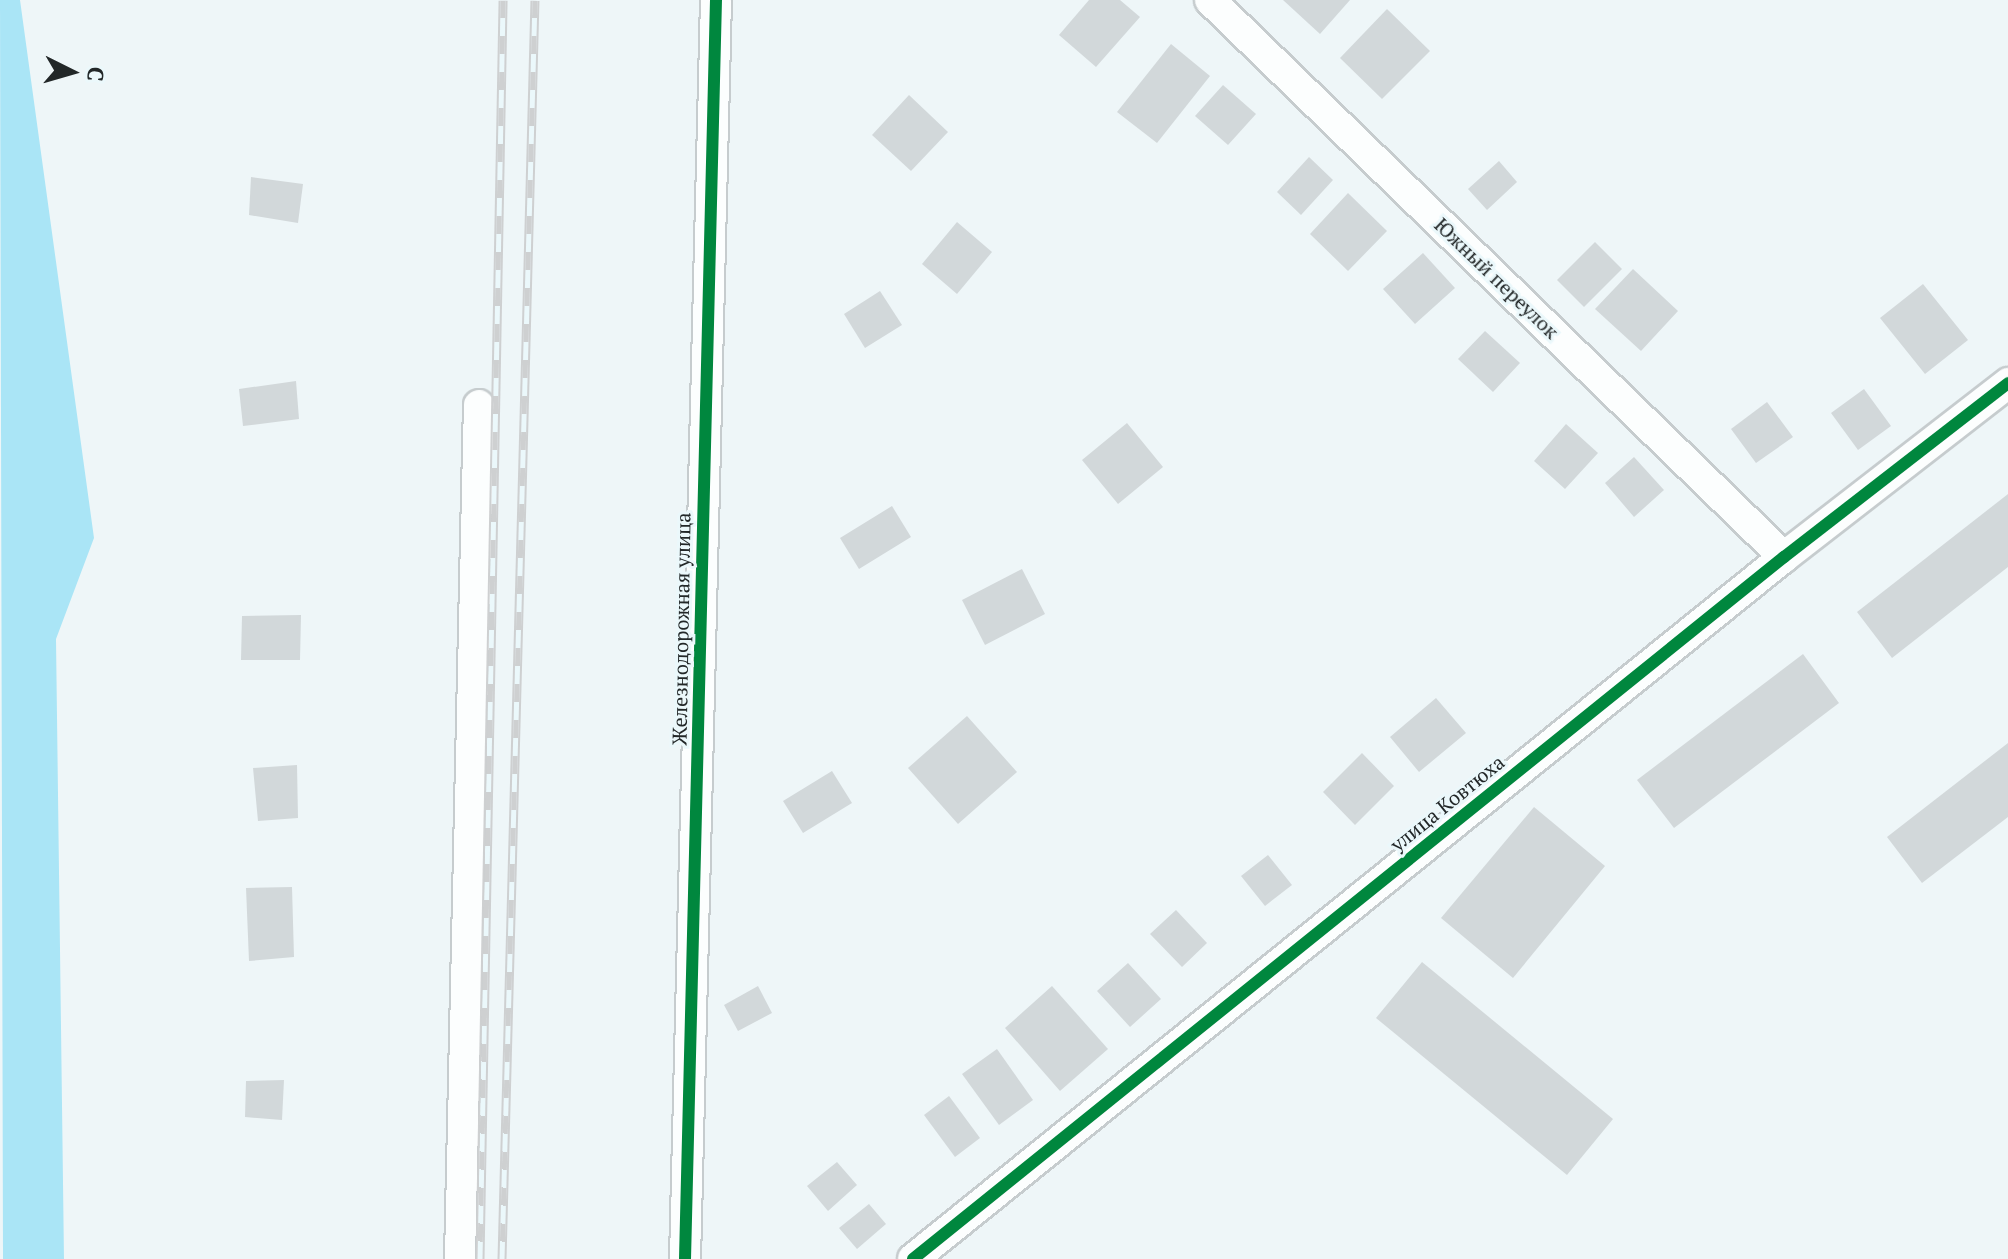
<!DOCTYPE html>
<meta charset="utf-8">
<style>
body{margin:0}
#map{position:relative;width:2008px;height:1259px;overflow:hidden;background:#eef6f8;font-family:"PT Serif",serif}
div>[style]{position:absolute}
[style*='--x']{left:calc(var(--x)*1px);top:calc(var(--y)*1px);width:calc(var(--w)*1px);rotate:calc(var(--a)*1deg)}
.water>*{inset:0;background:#aae5f6}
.building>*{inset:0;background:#d2d8da}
.roads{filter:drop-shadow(2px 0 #c6ccce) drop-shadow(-2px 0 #c6ccce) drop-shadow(0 2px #c6ccce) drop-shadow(0 -2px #c6ccce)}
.street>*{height:30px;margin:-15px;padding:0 15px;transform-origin:15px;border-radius:15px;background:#fcfefe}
.rail>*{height:9px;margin-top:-4.5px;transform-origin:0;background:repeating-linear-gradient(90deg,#ebf8fb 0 18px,#ced0d1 0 36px);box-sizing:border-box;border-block:2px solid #ced0d1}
.cycleway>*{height:12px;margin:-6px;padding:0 6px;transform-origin:6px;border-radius:6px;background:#00873e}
span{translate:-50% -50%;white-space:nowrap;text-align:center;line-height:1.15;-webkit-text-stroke:6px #ebf8fb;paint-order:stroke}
.street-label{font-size:20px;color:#222728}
.north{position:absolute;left:32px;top:32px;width:80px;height:80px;-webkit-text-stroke:6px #ebf8fb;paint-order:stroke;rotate:95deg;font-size:22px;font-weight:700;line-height:32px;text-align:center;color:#222728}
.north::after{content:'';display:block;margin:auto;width:28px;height:36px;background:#222728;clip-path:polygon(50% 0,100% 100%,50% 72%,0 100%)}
</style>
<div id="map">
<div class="water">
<div style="clip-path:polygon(0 0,20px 0,94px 538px,56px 639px,64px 1259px,3px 1259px)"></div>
</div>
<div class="building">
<div style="clip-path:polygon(1089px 0,1120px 0,1140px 17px,1096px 67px,1059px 35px)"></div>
<div style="clip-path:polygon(1283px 0,1350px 0,1320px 34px)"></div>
<div style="clip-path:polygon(1387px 9px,1430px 51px,1382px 99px,1340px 58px)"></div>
<div style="clip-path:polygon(1171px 44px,1210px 76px,1157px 143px,1117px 112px)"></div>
<div style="clip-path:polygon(1223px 85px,1256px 114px,1228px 145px,1195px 116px)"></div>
<div style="clip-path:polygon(909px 95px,948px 132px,911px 171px,872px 135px)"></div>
<div style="clip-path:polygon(1309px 157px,1333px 180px,1301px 215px,1277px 192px)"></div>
<div style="clip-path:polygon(1499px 161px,1517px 182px,1487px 210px,1468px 189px)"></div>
<div style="clip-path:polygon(251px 177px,303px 184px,298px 223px,249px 215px)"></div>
<div style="clip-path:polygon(1348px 193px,1387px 231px,1348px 271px,1310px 234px)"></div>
<div style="clip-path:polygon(957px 222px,992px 252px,957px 294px,922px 264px)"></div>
<div style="clip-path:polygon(1595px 242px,1622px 269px,1584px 307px,1557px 280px)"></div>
<div style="clip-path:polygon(1423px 253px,1455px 288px,1415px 324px,1383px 289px)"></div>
<div style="clip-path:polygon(1633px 269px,1678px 311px,1641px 351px,1595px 309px)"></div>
<div style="clip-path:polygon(1923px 284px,1968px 340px,1925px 374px,1880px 318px)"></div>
<div style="clip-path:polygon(880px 291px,902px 325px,865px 348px,844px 314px)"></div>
<div style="clip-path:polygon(1485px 331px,1520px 363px,1493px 392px,1458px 359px)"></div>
<div style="clip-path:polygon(296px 381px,299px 419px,243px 426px,239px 389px)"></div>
<div style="clip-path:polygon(1864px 389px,1891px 426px,1858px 450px,1831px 413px)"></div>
<div style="clip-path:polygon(1767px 402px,1793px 437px,1756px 463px,1731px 429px)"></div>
<div style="clip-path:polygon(1127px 423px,1163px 467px,1118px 504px,1082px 460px)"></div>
<div style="clip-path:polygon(1566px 424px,1598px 453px,1565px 489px,1534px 461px)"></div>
<div style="clip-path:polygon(1634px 457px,1664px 490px,1634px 517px,1605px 483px)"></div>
<div style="clip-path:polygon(2008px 494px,2008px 567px,1892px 658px,1857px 612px)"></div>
<div style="clip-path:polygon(892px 506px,911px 537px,859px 569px,840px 538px)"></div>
<div style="clip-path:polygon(1022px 569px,1045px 614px,985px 645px,962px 600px)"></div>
<div style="clip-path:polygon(301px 615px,300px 660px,241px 660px,242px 616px)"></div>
<div style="clip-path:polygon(1803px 654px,1839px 703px,1674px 828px,1637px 780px)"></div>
<div style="clip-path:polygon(1436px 698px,1466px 733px,1419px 772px,1390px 737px)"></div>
<div style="clip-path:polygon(967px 716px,1017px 772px,958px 824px,908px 768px)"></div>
<div style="clip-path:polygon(2008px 743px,2008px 817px,1922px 883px,1887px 837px)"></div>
<div style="clip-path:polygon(1362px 753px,1394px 786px,1355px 825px,1323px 792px)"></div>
<div style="clip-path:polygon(297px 765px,298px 818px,258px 821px,253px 768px)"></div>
<div style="clip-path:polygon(832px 771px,852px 803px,803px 833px,783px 801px)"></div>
<div style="clip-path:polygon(1534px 807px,1605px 866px,1513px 978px,1441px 918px)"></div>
<div style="clip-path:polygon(1268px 855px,1292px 885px,1265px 906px,1241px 876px)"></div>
<div style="clip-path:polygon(292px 887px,294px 957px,249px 961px,246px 888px)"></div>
<div style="clip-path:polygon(1176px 910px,1207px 943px,1182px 967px,1150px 934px)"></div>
<div style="clip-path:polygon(1422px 962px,1613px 1119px,1567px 1175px,1376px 1018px)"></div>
<div style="clip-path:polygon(1128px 963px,1161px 999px,1130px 1027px,1097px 991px)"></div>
<div style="clip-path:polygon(758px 986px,772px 1013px,738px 1031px,724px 1005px)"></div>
<div style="clip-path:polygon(1052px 986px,1108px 1049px,1060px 1091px,1005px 1028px)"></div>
<div style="clip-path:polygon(997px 1049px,1033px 1100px,999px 1125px,962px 1074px)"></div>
<div style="clip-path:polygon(284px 1080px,282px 1120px,245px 1117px,246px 1081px)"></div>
<div style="clip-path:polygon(949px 1096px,980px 1138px,955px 1157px,924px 1115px)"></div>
<div style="clip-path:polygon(837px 1162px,857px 1185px,828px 1211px,807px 1186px)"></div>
<div style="clip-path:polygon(869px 1204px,886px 1224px,857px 1249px,839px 1228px)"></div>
</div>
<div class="roads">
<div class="street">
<div style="--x:1210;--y:0;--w:800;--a:44.14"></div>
<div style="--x:460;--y:1259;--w:854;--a:-88.73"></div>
<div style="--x:685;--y:1259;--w:1259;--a:-88.59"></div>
<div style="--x:913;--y:1259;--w:1119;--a:-38.87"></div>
<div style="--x:1784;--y:557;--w:284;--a:-37.8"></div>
</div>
</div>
<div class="rail">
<div style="--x:480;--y:1259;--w:1259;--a:-88.95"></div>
<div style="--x:502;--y:1259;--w:1259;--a:-88.5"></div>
</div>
<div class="cycleway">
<div style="--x:685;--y:1259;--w:1259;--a:-88.59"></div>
<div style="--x:913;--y:1259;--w:1119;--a:-38.87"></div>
<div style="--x:1784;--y:557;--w:284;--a:-37.8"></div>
</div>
<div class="street-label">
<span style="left:1497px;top:278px;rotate:44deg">Южный переулок</span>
<span style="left:681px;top:629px;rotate:-89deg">Железнодорожная улица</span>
<span style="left:1447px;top:803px;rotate:-39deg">улица Ковтюха</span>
</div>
<div class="north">С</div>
</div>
